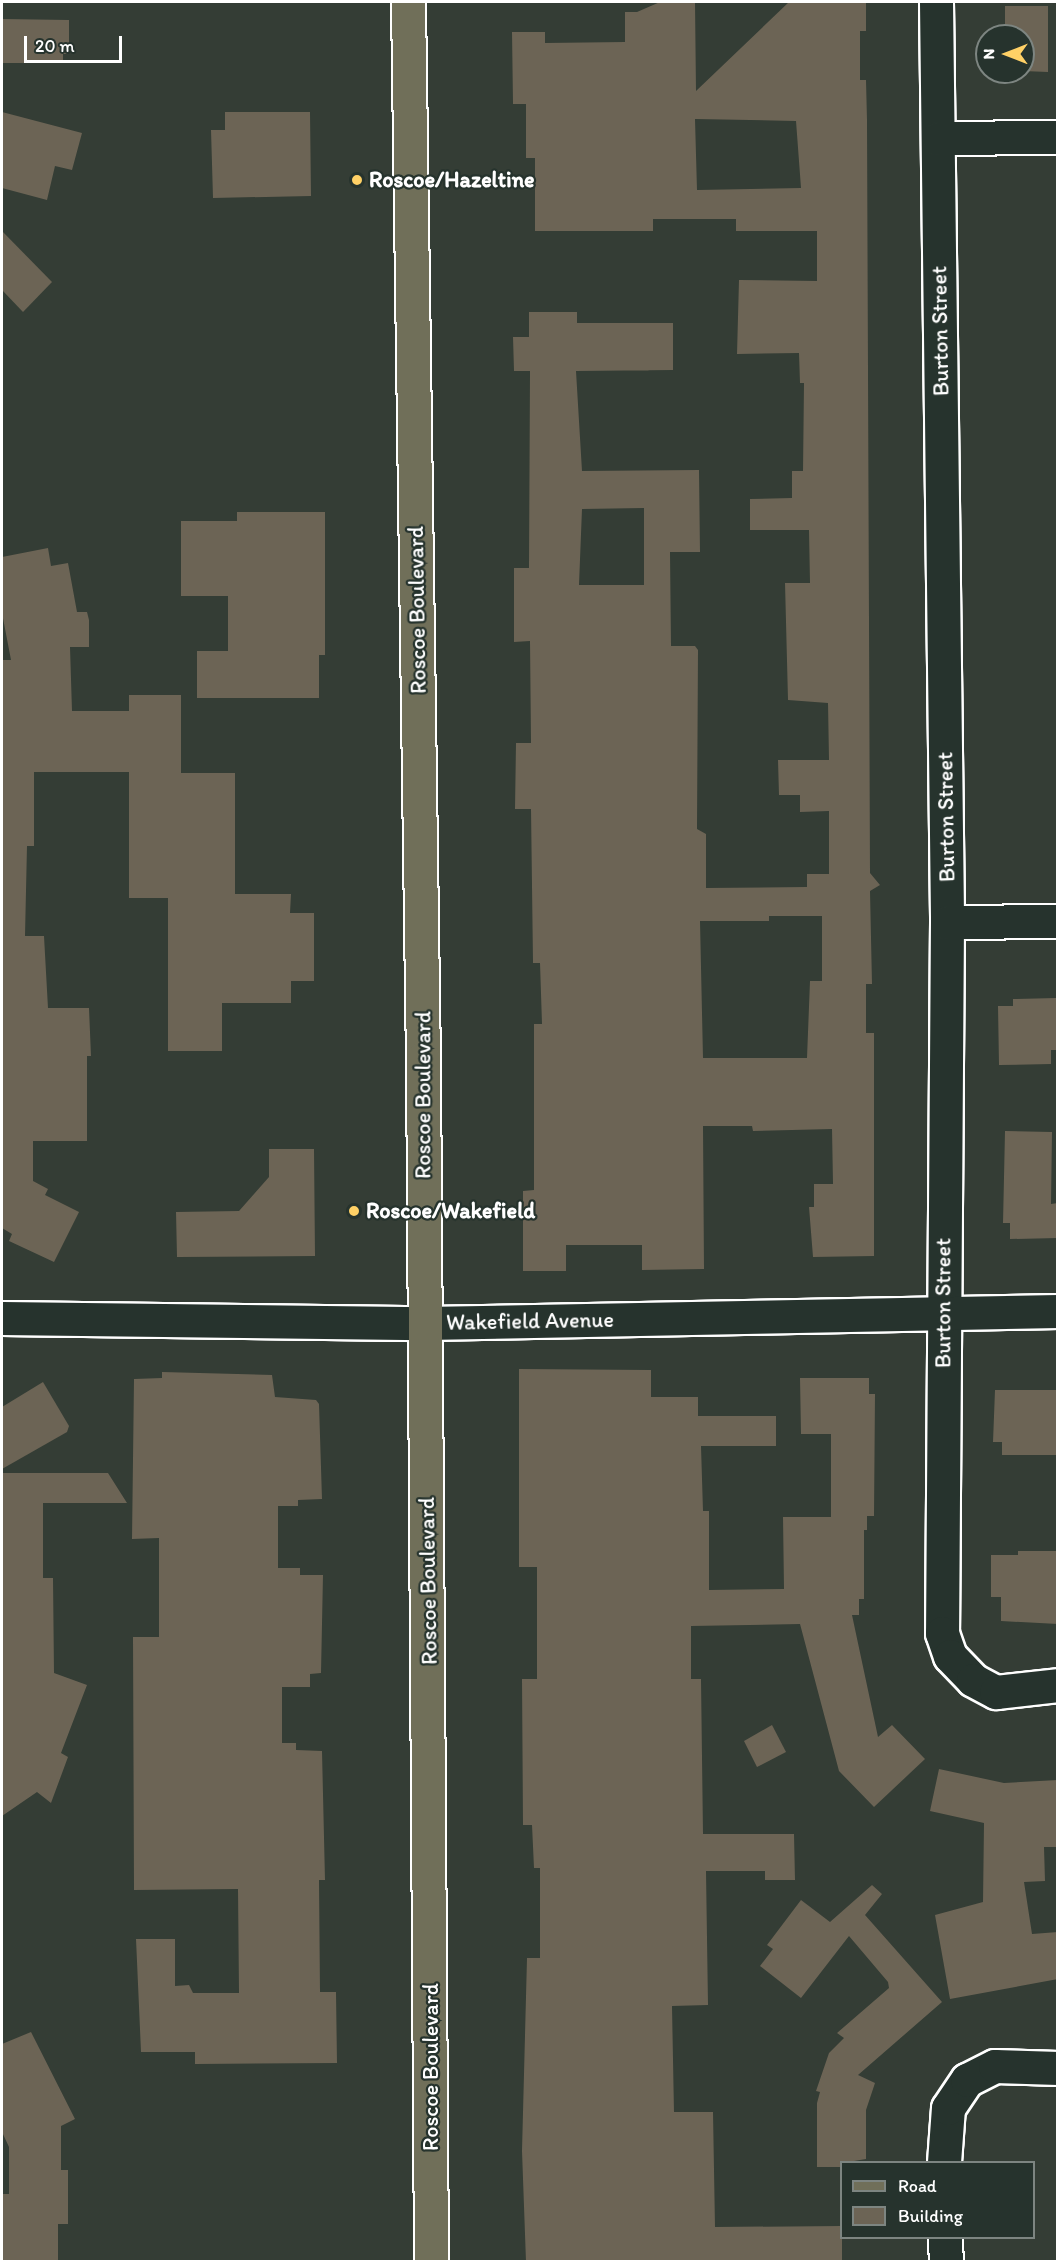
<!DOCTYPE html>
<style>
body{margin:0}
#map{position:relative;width:1059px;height:2263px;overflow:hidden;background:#343d35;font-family:Itim,sans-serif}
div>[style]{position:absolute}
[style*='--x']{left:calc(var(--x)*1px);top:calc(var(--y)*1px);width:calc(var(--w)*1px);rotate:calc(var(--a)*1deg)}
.building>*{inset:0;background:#6c6455}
.roads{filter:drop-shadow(2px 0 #fff) drop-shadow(-2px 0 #fff) drop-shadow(0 2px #fff) drop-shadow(0 -2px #fff)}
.minor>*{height:33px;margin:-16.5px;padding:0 16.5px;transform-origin:16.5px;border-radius:16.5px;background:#26332d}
.major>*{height:33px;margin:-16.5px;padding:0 16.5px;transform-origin:16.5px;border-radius:16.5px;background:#706f59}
.dots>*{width:16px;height:16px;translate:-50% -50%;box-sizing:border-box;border:3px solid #26332d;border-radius:50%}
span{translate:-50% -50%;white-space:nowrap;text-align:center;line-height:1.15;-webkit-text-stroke:4.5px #26332d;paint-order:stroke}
.poi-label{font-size:22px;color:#fff;font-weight:700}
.left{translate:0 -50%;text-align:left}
.street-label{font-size:22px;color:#fff}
.frame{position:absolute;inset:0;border:3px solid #fff;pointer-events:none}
.legend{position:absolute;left:840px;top:2161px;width:195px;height:78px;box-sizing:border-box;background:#26332d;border:2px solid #7d8581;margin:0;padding:8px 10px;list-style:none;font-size:18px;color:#fff}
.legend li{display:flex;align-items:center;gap:12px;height:30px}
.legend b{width:30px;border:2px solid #7d8581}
.north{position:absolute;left:975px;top:24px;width:60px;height:60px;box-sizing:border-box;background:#26332d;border:2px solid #7d8581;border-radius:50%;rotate:270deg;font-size:16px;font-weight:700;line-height:24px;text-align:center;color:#fff}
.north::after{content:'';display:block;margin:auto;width:21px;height:27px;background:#ffd166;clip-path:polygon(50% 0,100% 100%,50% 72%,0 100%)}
.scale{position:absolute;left:24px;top:36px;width:98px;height:27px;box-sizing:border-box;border:3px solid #fff;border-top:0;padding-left:8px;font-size:18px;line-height:21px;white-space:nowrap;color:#fff;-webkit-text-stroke:4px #26332d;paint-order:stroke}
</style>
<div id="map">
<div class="building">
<div style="clip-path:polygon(evenodd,660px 2px,695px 2px,696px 91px,789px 2px,866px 2px,866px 31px,860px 31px,860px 80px,866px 80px,867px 120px,870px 873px,880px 885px,870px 891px,872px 984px,866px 984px,866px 1033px,874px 1033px,874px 1256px,813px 1257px,809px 1207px,814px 1207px,814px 1184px,833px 1184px,832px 1129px,753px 1131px,752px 1126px,703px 1126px,704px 1269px,642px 1270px,642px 1245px,566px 1245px,566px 1271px,523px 1271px,523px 1191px,534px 1190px,534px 1024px,542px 1024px,540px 963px,533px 963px,531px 809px,515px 809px,516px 743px,531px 743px,530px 641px,514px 642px,514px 568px,529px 568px,530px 371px,514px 371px,513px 337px,529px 337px,529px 312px,577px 312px,577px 323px,673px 323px,673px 370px,576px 371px,582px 471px,699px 470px,700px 552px,670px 552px,671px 646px,695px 646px,698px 650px,697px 829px,706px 834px,706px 888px,807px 887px,807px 874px,829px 874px,829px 811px,800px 812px,800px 795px,779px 795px,778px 760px,829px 760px,828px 703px,788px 700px,785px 583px,810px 583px,809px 530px,750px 530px,750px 499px,792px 498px,792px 471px,803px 471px,804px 383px,800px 383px,799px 353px,737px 354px,739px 280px,817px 281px,817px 231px,736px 231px,736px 219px,653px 219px,653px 231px,535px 231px,535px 158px,526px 158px,526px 104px,513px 104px,512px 32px,545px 32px,545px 43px,625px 42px,625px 12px,637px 12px,660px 2px,695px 119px,796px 121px,801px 188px,697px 190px,695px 119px,660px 2px,644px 508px,644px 585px,579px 585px,582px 509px,644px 508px,660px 2px,769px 916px,822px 916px,822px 981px,810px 981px,807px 1058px,703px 1058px,700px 921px,769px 921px,769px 916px)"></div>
<div style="clip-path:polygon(1005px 6px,1048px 6px,1048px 72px,1023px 71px,1023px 36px,1005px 36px)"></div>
<div style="clip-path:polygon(2px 19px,69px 20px,69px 54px,63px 54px,63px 63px,2px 63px)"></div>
<div style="clip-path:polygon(2px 112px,82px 133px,72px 170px,55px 166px,47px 200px,2px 188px)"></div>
<div style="clip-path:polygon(225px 112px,310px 112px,311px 196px,213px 198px,211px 130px,225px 130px)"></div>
<div style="clip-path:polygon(2px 231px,52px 282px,23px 312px,2px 290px)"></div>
<div style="clip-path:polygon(237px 512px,325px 512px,325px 655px,319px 655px,319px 698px,197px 698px,197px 651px,228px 651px,228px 596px,181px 596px,181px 521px,237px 521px)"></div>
<div style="clip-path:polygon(48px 548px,51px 566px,68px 563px,77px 612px,87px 612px,89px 620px,89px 647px,70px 647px,72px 711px,129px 711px,129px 695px,181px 695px,181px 773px,235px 773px,235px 894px,291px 894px,290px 913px,314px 913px,314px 981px,291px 981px,291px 1003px,222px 1003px,222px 1051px,168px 1051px,168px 898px,129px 898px,129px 772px,34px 772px,34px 846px,27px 846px,25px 936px,44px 936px,48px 1008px,89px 1008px,91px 1056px,87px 1056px,87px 1141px,33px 1141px,33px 1181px,48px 1189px,45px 1195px,79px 1212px,54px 1262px,9px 1241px,12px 1234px,2px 1228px,2px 660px,11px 660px,2px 613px,2px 557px)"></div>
<div style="clip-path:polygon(1056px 998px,1056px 1050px,1051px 1050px,1051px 1064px,999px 1065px,998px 1006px,1013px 1006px,1013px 999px)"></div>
<div style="clip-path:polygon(1005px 1131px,1052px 1132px,1051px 1204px,1058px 1203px,1058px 1238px,1010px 1239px,1010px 1223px,1003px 1223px)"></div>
<div style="clip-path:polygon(269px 1149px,314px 1149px,315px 1256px,177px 1257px,176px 1212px,239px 1211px,269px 1177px)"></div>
<div style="clip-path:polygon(519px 1369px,651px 1370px,651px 1397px,698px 1397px,698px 1416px,776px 1416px,776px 1446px,701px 1446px,703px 1511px,709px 1511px,709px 1590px,784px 1589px,783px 1517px,831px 1517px,831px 1434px,801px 1434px,800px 1378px,869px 1378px,869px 1394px,875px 1394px,874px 1516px,867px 1516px,867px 1530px,864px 1530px,864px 1599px,859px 1599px,859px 1615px,852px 1615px,878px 1737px,892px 1725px,925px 1759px,874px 1807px,839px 1771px,800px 1624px,691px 1626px,691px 1679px,701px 1679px,703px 1834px,794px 1834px,795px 1880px,765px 1880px,765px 1871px,706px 1871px,708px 2005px,672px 2006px,674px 2112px,713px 2112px,715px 2227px,842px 2226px,842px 2262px,526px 2262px,522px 2151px,527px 1958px,540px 1958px,540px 1868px,534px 1868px,532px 1825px,523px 1825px,522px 1679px,537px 1679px,537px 1567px,519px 1567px)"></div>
<div style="clip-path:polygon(162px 1372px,272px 1375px,275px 1397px,316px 1400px,319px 1404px,322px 1499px,298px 1500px,298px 1506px,278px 1506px,278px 1568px,300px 1568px,300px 1575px,323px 1575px,321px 1673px,310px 1674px,310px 1687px,282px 1687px,282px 1743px,296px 1743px,296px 1750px,322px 1751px,325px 1880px,319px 1880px,320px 1992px,336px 1992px,337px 2063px,195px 2064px,195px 2052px,141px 2052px,136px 1939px,175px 1939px,175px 1986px,189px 1985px,193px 1993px,239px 1993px,238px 1889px,134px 1890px,133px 1637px,159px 1637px,159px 1538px,132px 1539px,134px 1379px,162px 1378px)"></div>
<div style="clip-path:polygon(43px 1382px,69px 1426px,67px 1432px,2px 1469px,2px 1407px)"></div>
<div style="clip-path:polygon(995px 1390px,1058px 1390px,1058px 1455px,1002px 1455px,1002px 1442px,993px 1442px)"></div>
<div style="clip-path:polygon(2px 1473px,108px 1473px,127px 1503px,43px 1503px,43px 1578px,53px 1578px,54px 1673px,87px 1685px,61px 1753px,68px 1757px,51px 1803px,37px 1792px,2px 1816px)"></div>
<div style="clip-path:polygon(1018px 1551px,1058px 1551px,1058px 1624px,1001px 1621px,1001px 1597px,991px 1597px,991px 1555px,1018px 1555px)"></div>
<div style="clip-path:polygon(772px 1725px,786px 1752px,757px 1767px,744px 1741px)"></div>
<div style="clip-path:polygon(939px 1769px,1004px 1783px,1058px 1780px,1058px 1847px,1044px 1847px,1045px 1881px,1024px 1882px,1032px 1934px,1058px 1932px,1058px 1979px,950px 1999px,935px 1915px,983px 1902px,984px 1823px,930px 1811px)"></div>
<div style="clip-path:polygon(872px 1885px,882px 1894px,865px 1915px,942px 2002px,858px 2075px,875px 2083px,866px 2110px,866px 2159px,842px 2163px,842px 2167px,817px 2167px,817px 2103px,820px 2092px,816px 2091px,829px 2053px,844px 2038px,837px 2033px,889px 1988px,888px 1982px,849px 1936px,801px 1998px,760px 1966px,773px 1949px,767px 1945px,801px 1900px,830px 1922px)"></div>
<div style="clip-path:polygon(31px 2032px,75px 2119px,61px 2126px,61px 2170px,68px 2170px,68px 2224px,58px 2224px,58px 2262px,2px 2262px,2px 2194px,9px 2194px,9px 2147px,2px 2132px,2px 2044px)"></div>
</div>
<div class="roads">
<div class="minor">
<div style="--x:936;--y:2;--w:920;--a:89.31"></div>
<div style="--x:947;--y:922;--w:711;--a:90.4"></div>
<div style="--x:942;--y:1633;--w:24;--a:71"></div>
<div style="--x:950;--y:1656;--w:33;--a:46"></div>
<div style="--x:973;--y:1680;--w:26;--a:28"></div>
<div style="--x:996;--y:1692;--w:62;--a:-6.4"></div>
<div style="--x:938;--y:138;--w:120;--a:-0.5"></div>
<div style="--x:947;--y:922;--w:111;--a:-0.5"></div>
<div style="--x:2;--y:1318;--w:423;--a:0.7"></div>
<div style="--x:425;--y:1323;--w:633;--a:-1.09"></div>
<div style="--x:944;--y:2162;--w:54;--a:-85.8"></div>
<div style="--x:948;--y:2108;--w:34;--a:-56"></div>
<div style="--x:967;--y:2080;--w:31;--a:-27"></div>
<div style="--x:995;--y:2066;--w:63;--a:1.8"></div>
<div style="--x:945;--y:2238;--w:24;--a:88"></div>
</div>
<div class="major">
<div style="--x:408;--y:2;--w:1056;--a:89.19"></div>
<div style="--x:423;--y:1058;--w:1204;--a:89.62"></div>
</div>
</div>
<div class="dots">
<div style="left:357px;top:180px;background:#ffd166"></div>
<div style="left:354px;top:1211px;background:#ffd166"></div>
</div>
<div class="poi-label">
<span class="left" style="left:369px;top:180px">Roscoe/Hazeltine</span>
<span class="left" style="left:366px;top:1211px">Roscoe/Wakefield</span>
</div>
<div class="street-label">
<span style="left:940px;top:331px;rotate:-91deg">Burton Street</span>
<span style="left:417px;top:610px;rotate:-91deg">Roscoe Boulevard</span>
<span style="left:946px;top:817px;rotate:-91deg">Burton Street</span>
<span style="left:423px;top:1095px;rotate:-90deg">Roscoe Boulevard</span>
<span style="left:943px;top:1303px;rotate:-90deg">Burton Street</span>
<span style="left:530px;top:1321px;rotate:-1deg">Wakefield Avenue</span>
<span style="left:428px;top:1581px;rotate:-91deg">Roscoe Boulevard</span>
<span style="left:431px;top:2067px;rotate:-90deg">Roscoe Boulevard</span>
</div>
<div class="frame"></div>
<ul class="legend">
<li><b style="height:8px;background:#706f59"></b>Road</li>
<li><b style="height:16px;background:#6c6455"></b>Building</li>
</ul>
<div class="north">N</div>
<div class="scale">20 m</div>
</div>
